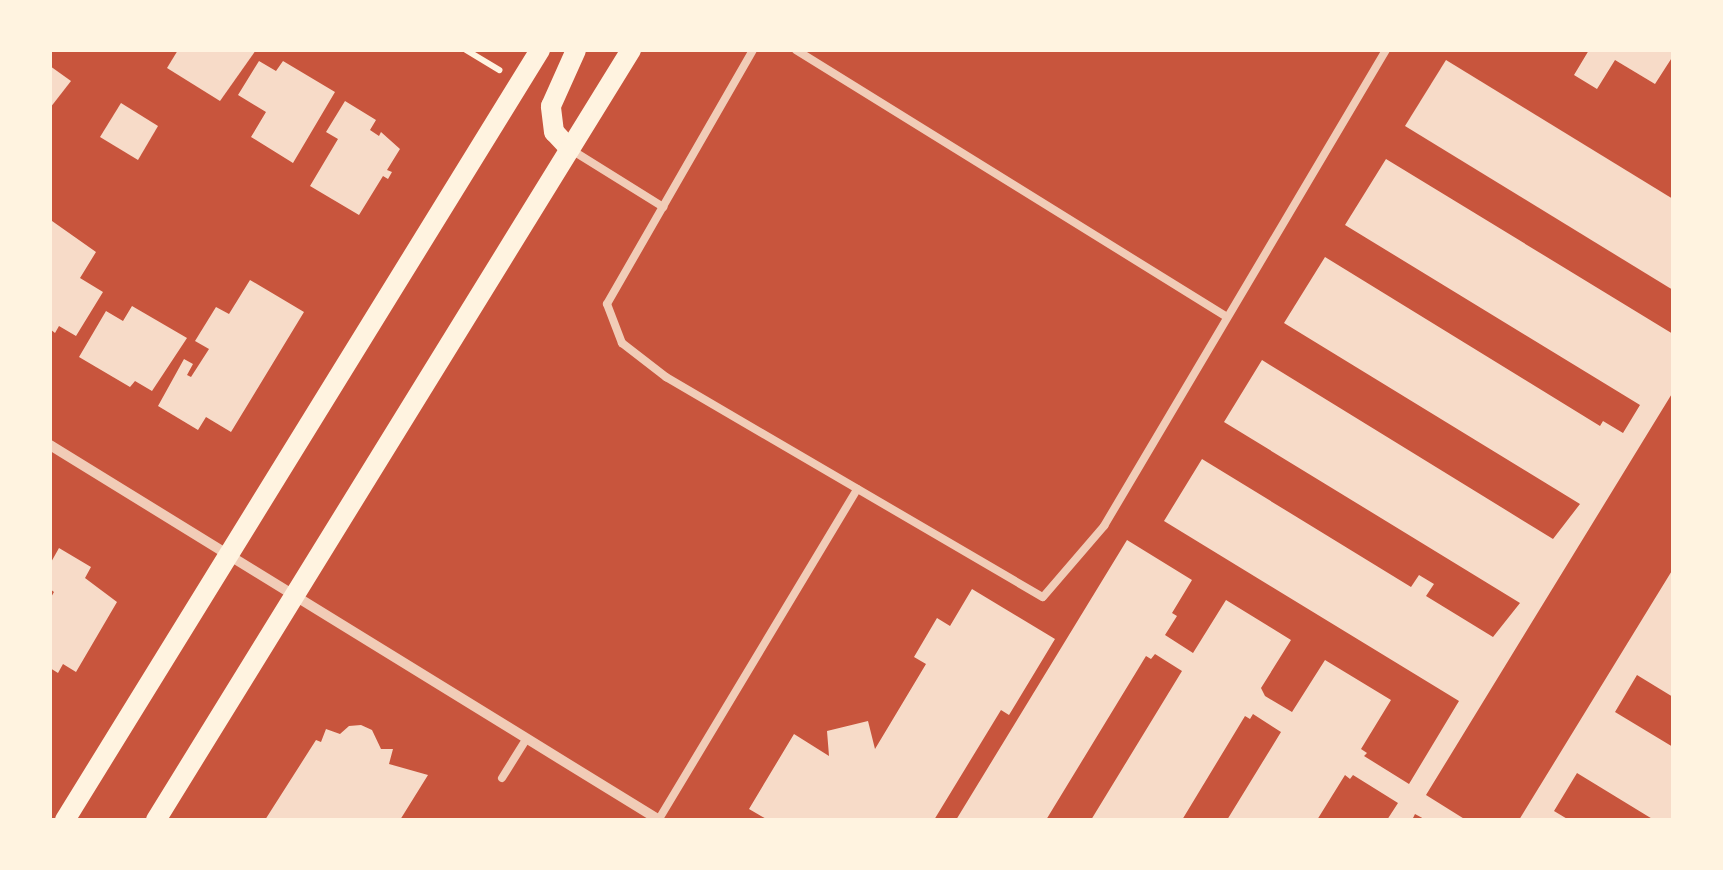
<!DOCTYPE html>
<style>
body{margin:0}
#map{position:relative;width:1723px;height:870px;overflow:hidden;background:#c8553d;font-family:"Space Grotesk",sans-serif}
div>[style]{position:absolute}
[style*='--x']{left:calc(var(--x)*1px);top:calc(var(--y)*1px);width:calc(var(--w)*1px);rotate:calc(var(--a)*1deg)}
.building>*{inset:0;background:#f7dbc8}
.path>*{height:6px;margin:-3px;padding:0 3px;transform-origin:3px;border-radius:3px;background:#fff3e0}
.service>*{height:8px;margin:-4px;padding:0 4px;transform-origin:4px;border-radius:4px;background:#f1ccb7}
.minor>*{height:10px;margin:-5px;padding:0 5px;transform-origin:5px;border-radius:5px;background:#f1ccb7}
.secondary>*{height:20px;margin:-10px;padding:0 10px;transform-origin:10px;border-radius:10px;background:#fff3e0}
span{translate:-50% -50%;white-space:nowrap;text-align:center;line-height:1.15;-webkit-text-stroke:8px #fff3e0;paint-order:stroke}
.frame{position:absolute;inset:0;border:52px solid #fff3e0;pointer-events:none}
</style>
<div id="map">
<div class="building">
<div style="clip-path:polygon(178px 50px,256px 50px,220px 101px,167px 68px)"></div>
<div style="clip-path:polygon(1589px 50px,1673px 50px,1673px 56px,1655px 84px,1615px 60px,1597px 89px,1574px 75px)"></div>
<div style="clip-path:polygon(1446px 60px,1673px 199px,1673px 290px,1405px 126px)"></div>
<div style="clip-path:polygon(259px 61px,276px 71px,283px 61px,335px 92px,293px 163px,251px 137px,266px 112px,238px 95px)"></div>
<div style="clip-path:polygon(50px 66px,71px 81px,50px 108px)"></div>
<div style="clip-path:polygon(345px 101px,376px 120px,370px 130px,379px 136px,381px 132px,400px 149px,387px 170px,392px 172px,388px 179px,383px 176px,359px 215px,310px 186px,338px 139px,326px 132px)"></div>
<div style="clip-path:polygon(121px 103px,158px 126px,138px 160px,100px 137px)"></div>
<div style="clip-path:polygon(1386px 159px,1673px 334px,1673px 392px,1426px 795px,1466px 820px,1426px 820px,1415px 814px,1412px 820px,1387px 820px,1398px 803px,1353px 775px,1350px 779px,1345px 775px,1317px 820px,1227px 820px,1281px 732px,1253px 714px,1250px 719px,1245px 716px,1182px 820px,1091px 820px,1182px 671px,1155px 654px,1151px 659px,1146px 656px,1046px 820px,956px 820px,1127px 540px,1192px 580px,1172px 613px,1177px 616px,1165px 635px,1193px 653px,1226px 600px,1291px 640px,1261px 688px,1265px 696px,1292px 712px,1325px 660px,1391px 700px,1361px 749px,1367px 753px,1364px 756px,1409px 784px,1459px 701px,1164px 521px,1202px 459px,1411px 587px,1419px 575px,1434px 584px,1426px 596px,1493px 637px,1520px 603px,1224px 422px,1262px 360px,1553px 539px,1580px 504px,1284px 323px,1325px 257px,1600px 426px,1603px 421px,1623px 433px,1640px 405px,1345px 225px)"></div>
<div style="clip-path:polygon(52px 221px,96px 252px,80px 278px,103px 292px,76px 336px,59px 326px,55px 333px,50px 329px)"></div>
<div style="clip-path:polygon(250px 280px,304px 312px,231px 432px,206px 417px,198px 430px,158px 406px,184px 359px,193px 364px,187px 375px,191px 377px,209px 349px,195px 341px,216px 307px,229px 314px)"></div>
<div style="clip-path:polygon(132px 306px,187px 338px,152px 391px,135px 381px,130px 387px,79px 357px,106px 311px,123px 321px)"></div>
<div style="clip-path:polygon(59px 548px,91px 567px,85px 578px,117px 602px,76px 672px,63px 664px,58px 673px,50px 668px,50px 599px,54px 592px,50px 589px,50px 564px)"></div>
<div style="clip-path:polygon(1673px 569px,1673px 697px,1637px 675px,1615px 712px,1673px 747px,1673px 820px,1654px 820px,1577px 773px,1554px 811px,1569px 820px,1519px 820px)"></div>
<div style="clip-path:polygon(972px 589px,1055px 639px,1009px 715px,1001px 710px,934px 820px,768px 820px,749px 809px,794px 734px,829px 756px,827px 731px,868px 721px,875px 749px,926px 664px,914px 657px,937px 618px,950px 626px)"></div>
<div style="clip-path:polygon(361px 725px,372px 730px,381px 749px,393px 749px,389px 764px,428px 775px,400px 820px,265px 820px,316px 740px,321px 742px,326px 729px,340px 734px,349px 726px)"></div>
</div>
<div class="path">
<div style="--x:466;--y:50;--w:39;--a:31"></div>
</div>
<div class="service">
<div style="--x:753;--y:50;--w:293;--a:119.9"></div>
<div style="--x:607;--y:304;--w:42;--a:69"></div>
<div style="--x:622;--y:343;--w:56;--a:37.7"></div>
<div style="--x:666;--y:377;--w:436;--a:30.3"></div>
<div style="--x:1043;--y:597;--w:94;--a:-49.3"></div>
<div style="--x:1104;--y:526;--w:553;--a:-59.36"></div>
<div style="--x:796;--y:50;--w:507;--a:31.78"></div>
<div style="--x:570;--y:149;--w:110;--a:31.9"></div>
<div style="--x:502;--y:778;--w:47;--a:-58"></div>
<div style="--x:659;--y:819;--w:385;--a:-59"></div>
</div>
<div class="minor">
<div style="--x:50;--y:445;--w:715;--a:31.62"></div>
</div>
<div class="secondary">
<div style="--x:570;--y:149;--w:23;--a:-133"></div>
<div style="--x:554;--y:132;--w:26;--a:-97"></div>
<div style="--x:551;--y:106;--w:61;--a:-65.9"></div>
<div style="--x:65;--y:820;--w:905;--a:-58.33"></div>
<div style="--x:156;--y:820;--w:905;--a:-58.33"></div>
</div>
<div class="frame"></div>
</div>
